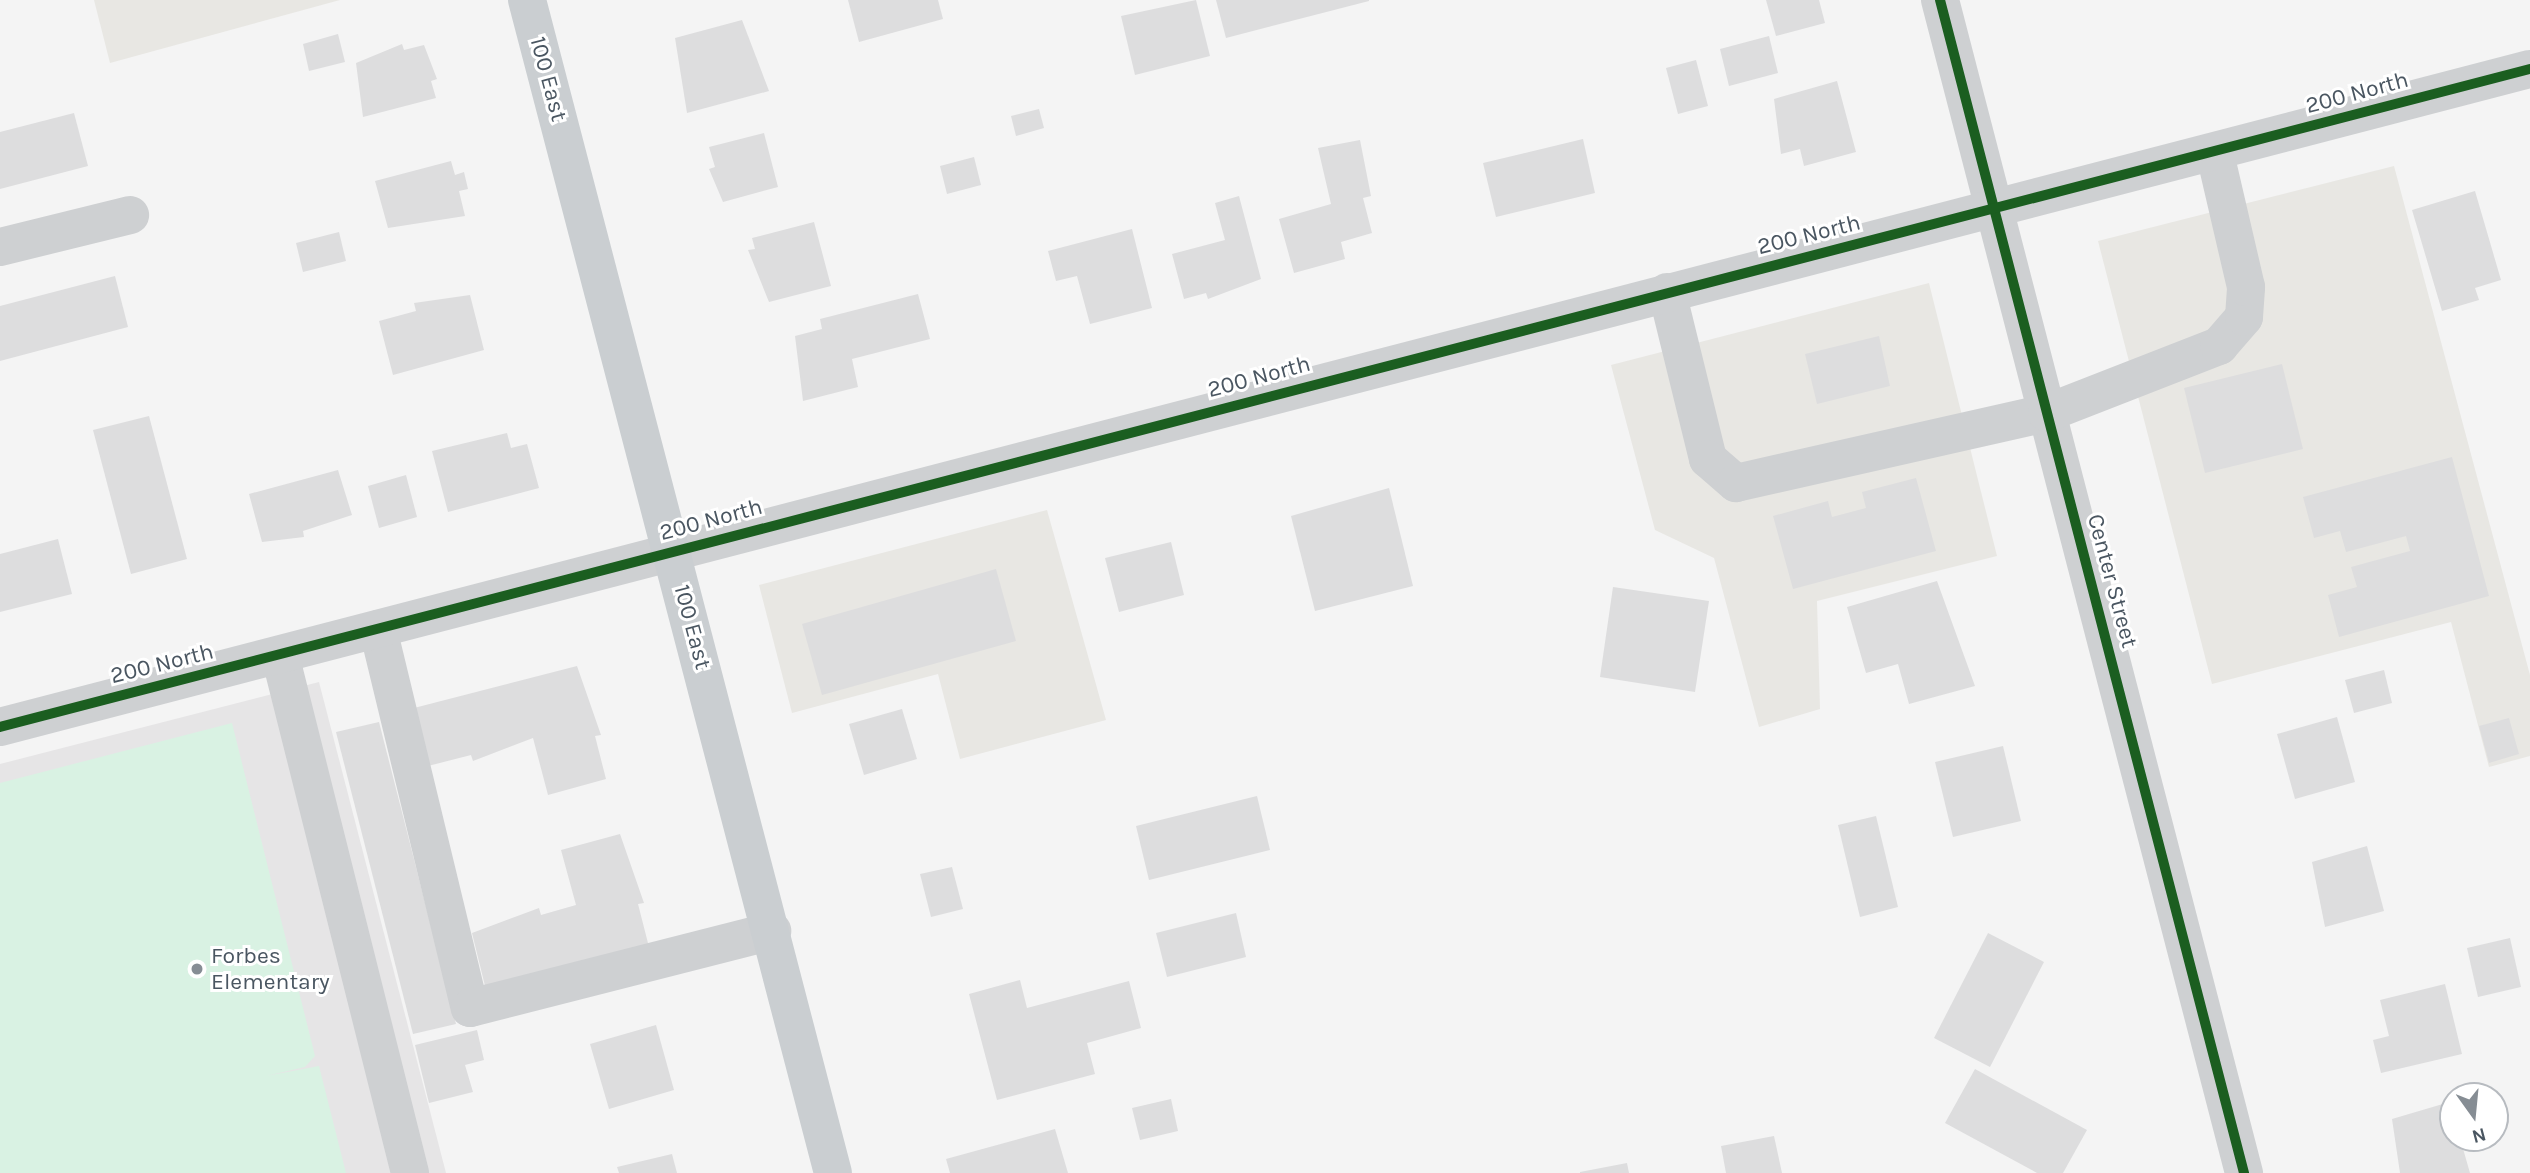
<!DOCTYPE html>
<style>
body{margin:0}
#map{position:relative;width:2530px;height:1173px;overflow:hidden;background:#f4f4f4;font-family:Karla,sans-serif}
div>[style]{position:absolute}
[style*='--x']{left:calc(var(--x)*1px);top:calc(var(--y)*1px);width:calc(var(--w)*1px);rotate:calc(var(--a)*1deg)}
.commercial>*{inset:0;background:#e8e7e3}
.education>*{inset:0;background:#e6e5e6}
.green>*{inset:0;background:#d9f2e3}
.building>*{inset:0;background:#ddddde}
.minor>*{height:38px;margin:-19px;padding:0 19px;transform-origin:19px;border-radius:19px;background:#ced0d2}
.major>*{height:38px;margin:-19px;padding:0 19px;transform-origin:19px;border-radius:19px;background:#caced1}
.cycleway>*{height:10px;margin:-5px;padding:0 5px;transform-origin:5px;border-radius:5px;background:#1b5e20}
.dots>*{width:19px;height:19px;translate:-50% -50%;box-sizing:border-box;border:4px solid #fff;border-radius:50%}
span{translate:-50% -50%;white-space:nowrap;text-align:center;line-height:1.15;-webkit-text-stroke:6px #fff;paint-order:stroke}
.street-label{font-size:23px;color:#4a5661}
.poi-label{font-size:23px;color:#4a5661}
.left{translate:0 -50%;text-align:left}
.north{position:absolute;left:2439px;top:1082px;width:70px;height:70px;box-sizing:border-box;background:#fff;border:2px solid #b7bbc0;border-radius:50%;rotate:165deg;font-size:19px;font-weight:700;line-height:28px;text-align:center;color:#4a5661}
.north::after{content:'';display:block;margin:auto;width:24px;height:32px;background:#868d94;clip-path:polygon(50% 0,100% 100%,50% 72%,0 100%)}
</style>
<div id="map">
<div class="commercial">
<div style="clip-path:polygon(94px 0,340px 0,110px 63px)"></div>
<div style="clip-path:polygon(2394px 166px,2530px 675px,2530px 756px,2489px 767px,2451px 622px,2212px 684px,2098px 241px)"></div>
<div style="clip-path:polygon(1929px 283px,1997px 556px,1817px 601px,1820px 709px,1759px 727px,1714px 558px,1655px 530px,1611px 365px)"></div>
<div style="clip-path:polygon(1047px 510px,1106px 720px,960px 759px,938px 674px,792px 713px,759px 585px)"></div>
</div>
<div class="education">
<div style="clip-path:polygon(319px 682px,446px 1173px,0 1173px,0 764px)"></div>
</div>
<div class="green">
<div style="clip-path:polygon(232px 723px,315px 1056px,305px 1067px,266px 1076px,319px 1066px,346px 1173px,0 1173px,0 783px)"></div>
</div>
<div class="building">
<div style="clip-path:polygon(848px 0,938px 0,943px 19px,859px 42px)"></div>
<div style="clip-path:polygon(1196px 0,1210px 56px,1135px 75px,1121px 16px)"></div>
<div style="clip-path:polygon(1216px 0,1369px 0,1369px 1px,1226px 38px)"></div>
<div style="clip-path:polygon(1766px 0,1819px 0,1825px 23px,1776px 36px)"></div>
<div style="clip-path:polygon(742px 20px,769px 91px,687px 113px,675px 38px)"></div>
<div style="clip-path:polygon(338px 34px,345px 62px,309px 71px,303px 44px)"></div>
<div style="clip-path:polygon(1769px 36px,1778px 73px,1729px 86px,1720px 49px)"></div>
<div style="clip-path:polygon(402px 44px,404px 50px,424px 45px,437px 79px,431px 81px,436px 98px,363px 117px,356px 63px)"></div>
<div style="clip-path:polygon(1696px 60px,1708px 106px,1678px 114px,1666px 68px)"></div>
<div style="clip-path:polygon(1837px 81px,1856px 152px,1804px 166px,1800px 149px,1781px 154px,1774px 99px)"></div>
<div style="clip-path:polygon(1039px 109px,1044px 128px,1016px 136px,1011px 116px)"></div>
<div style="clip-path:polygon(74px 113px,88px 166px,0 189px,0 132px)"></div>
<div style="clip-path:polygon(764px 133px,778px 187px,723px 202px,709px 169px,715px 167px,709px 147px)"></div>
<div style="clip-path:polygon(1583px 139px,1595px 193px,1496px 217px,1483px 163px)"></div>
<div style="clip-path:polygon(1360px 140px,1371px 196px,1363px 198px,1372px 233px,1341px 242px,1345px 259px,1294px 273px,1279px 219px,1331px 204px,1318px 148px)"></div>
<div style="clip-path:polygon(974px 157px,981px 185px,947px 194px,940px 166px)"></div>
<div style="clip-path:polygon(451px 161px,455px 175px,464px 172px,468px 189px,459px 191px,465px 216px,388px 228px,375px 181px)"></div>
<div style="clip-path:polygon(2475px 191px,2501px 280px,2475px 288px,2479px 300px,2442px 311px,2412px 210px)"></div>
<div style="clip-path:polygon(1239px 196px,1261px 279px,1208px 299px,1206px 293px,1184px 299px,1172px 254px,1225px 240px,1215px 203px)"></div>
<div style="clip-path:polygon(814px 222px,831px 286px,769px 302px,748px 250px,755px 249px,752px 238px)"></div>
<div style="clip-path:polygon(1132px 229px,1152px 308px,1090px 324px,1077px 276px,1056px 281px,1048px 251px)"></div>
<div style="clip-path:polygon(339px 232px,346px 261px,303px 272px,296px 243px)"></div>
<div style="clip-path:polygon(115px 276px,128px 327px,0 361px,0 306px)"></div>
<div style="clip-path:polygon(918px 294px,930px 339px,852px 359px,858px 387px,803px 401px,795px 336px,822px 329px,820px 319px)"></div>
<div style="clip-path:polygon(470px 295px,484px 350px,393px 375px,379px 321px,416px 311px,414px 303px)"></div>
<div style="clip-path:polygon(1879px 336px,1890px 386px,1817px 404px,1805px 354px)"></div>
<div style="clip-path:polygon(2282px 364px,2303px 449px,2205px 473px,2184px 388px)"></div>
<div style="clip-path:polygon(149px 416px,187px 559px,131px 574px,93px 430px)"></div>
<div style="clip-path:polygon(507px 433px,511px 448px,527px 444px,539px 488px,448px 512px,432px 451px)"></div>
<div style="clip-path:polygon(2452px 457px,2489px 596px,2339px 637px,2328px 595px,2357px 587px,2351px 567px,2410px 551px,2406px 536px,2346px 552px,2340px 531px,2314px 538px,2303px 497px)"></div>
<div style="clip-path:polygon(338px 470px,352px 515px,303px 531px,304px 537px,262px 542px,249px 494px)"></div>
<div style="clip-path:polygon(406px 475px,417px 517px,379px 528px,368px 486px)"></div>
<div style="clip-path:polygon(1916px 478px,1936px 551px,1793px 589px,1773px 516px,1828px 501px,1832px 517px,1866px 508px,1862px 492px)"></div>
<div style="clip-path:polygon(1389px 488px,1413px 586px,1315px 611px,1291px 516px)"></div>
<div style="clip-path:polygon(58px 539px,72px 594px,0 612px,0 554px)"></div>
<div style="clip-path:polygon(1171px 542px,1184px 595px,1119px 612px,1105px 558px)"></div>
<div style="clip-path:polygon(996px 569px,1016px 641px,822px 695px,802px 624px)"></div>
<div style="clip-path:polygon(1937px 581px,1975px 686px,1909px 704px,1898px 664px,1866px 673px,1847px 607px)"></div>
<div style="clip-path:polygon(1613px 587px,1709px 601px,1695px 692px,1600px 677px)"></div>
<div style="clip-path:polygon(577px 666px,601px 735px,595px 736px,606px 779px,548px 795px,533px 738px,473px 761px,471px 755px,428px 766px,414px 708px)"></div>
<div style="clip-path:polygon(2384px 670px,2392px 703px,2354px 713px,2345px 680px)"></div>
<div style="clip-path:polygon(902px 709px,917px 759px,864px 775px,849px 724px)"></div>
<div style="clip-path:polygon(2337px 717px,2355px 782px,2295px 799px,2277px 734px)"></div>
<div style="clip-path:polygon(2509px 718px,2519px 754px,2489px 763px,2479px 726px)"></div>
<div style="clip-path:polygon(379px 722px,456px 1024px,413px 1034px,336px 732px)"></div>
<div style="clip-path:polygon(2003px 746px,2021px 821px,1953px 837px,1935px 762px)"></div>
<div style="clip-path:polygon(1257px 796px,1270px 850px,1149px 880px,1136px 826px)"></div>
<div style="clip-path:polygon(1876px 816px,1898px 907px,1860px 917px,1838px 825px)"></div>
<div style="clip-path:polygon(620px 834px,644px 903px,638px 904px,649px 947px,486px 990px,472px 933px,539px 908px,541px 915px,576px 905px,561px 850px)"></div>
<div style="clip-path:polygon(2367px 846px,2384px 911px,2325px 927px,2312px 862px)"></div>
<div style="clip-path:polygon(952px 867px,963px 909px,931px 917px,920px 874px)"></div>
<div style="clip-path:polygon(1236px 913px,1246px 957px,1167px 977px,1156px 933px)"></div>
<div style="clip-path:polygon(1988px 933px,2044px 962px,1990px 1067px,1934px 1038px)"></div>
<div style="clip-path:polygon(2510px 938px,2521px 987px,2478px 997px,2467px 948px)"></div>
<div style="clip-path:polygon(1020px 980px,1027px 1008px,1129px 981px,1141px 1028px,1087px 1043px,1095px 1074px,997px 1100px,969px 994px)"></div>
<div style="clip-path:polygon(2445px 984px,2462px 1054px,2381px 1073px,2373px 1040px,2389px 1036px,2380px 1000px)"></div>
<div style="clip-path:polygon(656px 1025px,674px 1090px,609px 1109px,590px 1044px)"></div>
<div style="clip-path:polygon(477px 1030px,484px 1060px,465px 1065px,473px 1092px,429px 1103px,415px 1045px)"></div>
<div style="clip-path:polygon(1975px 1069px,2087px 1130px,2063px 1173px,2037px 1173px,1945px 1123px)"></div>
<div style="clip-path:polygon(1171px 1099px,1178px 1131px,1140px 1140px,1132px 1108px)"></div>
<div style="clip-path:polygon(2453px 1101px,2453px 1138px,2485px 1138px,2462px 1145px,2470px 1173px,2400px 1173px,2392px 1119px)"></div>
<div style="clip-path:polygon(1055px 1129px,1068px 1173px,950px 1173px,946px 1159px)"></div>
<div style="clip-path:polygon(1774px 1136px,1782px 1173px,1726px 1173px,1721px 1146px)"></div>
<div style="clip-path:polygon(672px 1154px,677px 1173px,619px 1173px,617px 1167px)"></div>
<div style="clip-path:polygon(1627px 1163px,1629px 1173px,1580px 1173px,1580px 1172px)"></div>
</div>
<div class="minor">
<div style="--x:1940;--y:0;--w:1212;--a:75.47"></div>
<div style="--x:0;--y:247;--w:134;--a:-13.8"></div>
<div style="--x:1667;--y:292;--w:172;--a:76.2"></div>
<div style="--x:1708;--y:459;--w:37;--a:41"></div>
<div style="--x:1736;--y:483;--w:319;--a:-12.7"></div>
<div style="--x:2047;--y:413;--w:185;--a:-21.3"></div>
<div style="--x:2219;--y:346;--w:38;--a:-49"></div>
<div style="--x:2244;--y:317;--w:30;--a:-86"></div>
<div style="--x:2246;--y:287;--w:137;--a:-103.1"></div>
<div style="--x:378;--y:629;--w:390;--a:76.4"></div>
<div style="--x:470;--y:1008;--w:312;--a:-14.3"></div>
<div style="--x:280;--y:655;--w:534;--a:75.91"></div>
<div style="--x:0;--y:727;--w:2614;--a:-14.58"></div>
</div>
<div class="major">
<div style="--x:527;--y:0;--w:1212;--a:75.38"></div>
</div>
<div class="cycleway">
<div style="--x:1940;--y:0;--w:1212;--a:75.47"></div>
<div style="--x:0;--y:727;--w:2614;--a:-14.58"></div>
</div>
<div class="dots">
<div style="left:197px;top:969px;background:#868d94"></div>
</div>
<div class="street-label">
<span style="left:548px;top:79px;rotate:75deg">100 East</span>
<span style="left:2357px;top:93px;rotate:-15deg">200 North</span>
<span style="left:1809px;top:235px;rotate:-14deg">200 North</span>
<span style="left:1259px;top:377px;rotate:-15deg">200 North</span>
<span style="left:711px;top:520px;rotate:-15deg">200 North</span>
<span style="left:2112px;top:581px;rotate:75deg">Center Street</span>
<span style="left:692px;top:627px;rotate:75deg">100 East</span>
<span style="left:162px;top:664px;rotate:-14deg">200 North</span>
</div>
<div class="poi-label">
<span class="left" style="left:211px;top:969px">Forbes<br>Elementary</span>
</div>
<div class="north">N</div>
</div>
